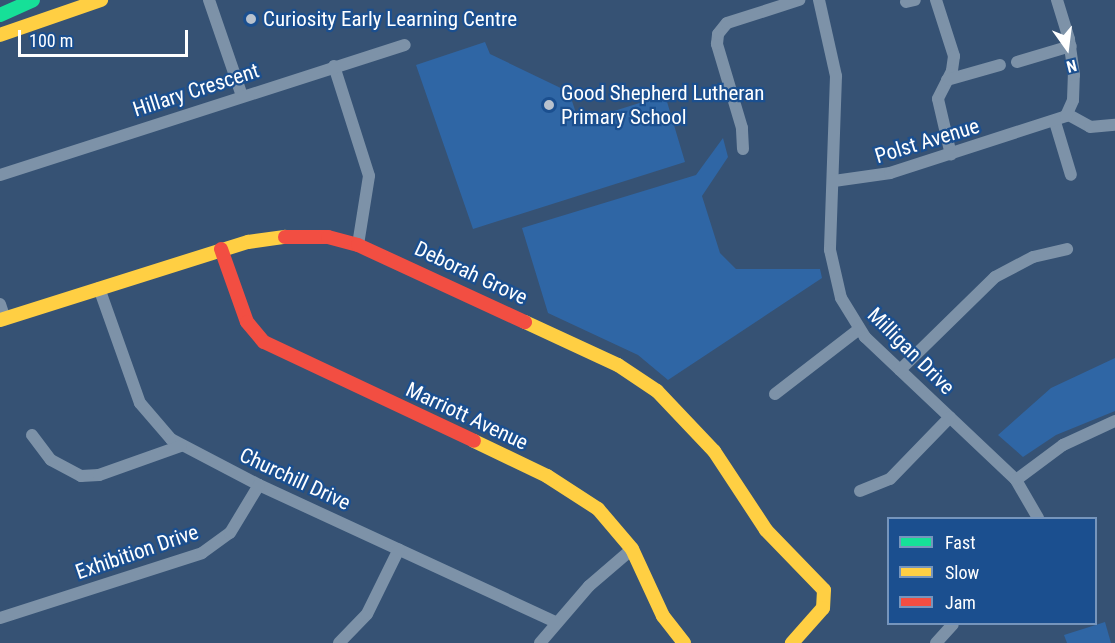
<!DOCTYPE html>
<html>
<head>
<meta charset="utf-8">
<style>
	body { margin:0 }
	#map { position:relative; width:1115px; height:643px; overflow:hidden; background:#365274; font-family:"Roboto Condensed",sans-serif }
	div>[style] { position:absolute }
	.green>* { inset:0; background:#2f66a5 }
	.street>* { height:12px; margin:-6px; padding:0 6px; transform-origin:6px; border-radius:6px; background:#7d92a8 }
	.fast>* { height:14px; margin:-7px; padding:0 7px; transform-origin:7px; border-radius:7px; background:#16e098 }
	.slow>* { height:14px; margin:-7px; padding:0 7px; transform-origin:7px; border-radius:7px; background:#ffcf43 }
	.jam>* { height:14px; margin:-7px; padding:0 7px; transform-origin:7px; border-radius:7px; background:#f24e42 }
	.dots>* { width:16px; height:16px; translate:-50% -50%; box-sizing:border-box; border:3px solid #1b4f8f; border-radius:50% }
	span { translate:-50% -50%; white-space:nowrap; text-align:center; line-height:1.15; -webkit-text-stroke:4.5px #1b4f8f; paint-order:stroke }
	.poi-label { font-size:21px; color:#fff }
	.left { translate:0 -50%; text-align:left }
	.street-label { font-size:21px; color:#fff }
	.legend { position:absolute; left:887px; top:517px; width:210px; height:108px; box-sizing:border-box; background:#1b4f8f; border:2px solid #7695bc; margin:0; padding:8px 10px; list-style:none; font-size:18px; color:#fff }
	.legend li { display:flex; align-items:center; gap:12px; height:30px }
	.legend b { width:30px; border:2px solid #7695bc }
	.north { position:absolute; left:1037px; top:18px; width:60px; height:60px; -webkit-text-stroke:4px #1b4f8f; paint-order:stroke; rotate:166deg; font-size:16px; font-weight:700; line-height:24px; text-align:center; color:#fff }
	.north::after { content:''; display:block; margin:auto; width:21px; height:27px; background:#fff; clip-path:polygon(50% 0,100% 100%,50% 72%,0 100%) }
	.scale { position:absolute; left:18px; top:30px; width:170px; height:27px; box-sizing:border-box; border:3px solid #fff; border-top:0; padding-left:8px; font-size:18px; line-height:21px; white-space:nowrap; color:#fff; -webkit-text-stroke:4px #1b4f8f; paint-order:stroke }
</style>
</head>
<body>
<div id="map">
	<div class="green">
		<i style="clip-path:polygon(485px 42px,490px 54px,569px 92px,579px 122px,665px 95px,685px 162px,473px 229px,416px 65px)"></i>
		<i style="clip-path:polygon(723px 138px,728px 157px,702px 196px,720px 253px,736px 269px,820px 269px,822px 278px,668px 380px,638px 355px,548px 313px,522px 228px,696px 175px)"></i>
		<i style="clip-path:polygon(1115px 358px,1115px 411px,1056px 435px,1023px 457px,998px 435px,1051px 388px)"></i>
		<i style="clip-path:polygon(1105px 622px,1111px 643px,1067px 643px,1064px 635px)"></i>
	</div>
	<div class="street">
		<i style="left:209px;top:0;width:102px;rotate:71deg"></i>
		<i style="left:819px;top:0;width:78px;rotate:77.4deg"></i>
		<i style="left:836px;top:76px;width:174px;rotate:92deg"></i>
		<i style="left:830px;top:250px;width:49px;rotate:77.1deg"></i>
		<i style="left:841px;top:298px;width:46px;rotate:58.4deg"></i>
		<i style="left:865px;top:337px;width:208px;rotate:43.4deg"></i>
		<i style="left:1016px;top:480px;width:44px;rotate:59.9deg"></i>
		<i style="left:936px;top:0;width:59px;rotate:72.2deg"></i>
		<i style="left:954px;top:56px;width:15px;rotate:98deg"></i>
		<i style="left:952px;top:71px;width:31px;rotate:117deg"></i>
		<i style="left:938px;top:99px;width:57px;rotate:76.9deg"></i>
		<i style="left:906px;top:2px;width:9px;rotate:-13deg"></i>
		<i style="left:1017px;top:62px;width:56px;rotate:-16.5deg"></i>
		<i style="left:334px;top:66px;width:115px;rotate:72.3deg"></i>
		<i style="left:369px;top:176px;width:70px;rotate:99.1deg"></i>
		<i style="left:947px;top:80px;width:55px;rotate:-15.8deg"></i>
		<i style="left:1067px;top:114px;width:26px;rotate:29deg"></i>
		<i style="left:1090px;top:127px;width:25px;rotate:-5deg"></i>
		<i style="left:1055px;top:122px;width:55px;rotate:73.2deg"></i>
		<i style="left:743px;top:149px;width:21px;rotate:-93deg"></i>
		<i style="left:742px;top:128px;width:88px;rotate:-106.6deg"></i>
		<i style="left:717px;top:44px;width:10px;rotate:-84deg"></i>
		<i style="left:718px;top:34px;width:14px;rotate:-51deg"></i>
		<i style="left:727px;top:23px;width:76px;rotate:-17.7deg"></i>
		<i style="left:0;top:175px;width:425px;rotate:-17.8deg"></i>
		<i style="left:834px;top:181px;width:57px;rotate:-8.1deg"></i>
		<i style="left:890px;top:173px;width:185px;rotate:-17.9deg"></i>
		<i style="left:1066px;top:116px;width:17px;rotate:-66deg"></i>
		<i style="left:1073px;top:100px;width:25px;rotate:-88deg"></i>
		<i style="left:1074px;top:75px;width:36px;rotate:-98deg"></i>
		<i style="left:1069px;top:39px;width:41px;rotate:-107.1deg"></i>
		<i style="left:99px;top:288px;width:122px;rotate:70.4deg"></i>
		<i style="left:140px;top:403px;width:48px;rotate:49.3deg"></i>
		<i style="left:171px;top:439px;width:99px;rotate:27.6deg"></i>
		<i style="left:259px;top:485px;width:328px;rotate:24.8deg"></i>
		<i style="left:0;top:304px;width:16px;rotate:72deg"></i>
		<i style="left:900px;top:370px;width:133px;rotate:-44.4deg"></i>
		<i style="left:995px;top:277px;width:43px;rotate:-27.8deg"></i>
		<i style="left:1033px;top:257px;width:35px;rotate:-13deg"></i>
		<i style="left:775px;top:394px;width:106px;rotate:-37.7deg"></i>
		<i style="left:32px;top:435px;width:31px;rotate:53deg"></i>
		<i style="left:51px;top:460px;width:34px;rotate:28deg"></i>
		<i style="left:81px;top:476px;width:18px;rotate:-3deg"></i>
		<i style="left:99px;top:475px;width:87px;rotate:-19.5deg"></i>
		<i style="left:1016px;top:480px;width:59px;rotate:-36.7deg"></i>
		<i style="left:1063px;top:445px;width:57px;rotate:-24.8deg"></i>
		<i style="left:860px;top:491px;width:32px;rotate:-22deg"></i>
		<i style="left:890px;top:479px;width:86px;rotate:-45.9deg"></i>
		<i style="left:0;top:618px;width:212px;rotate:-17.8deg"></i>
		<i style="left:202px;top:553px;width:34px;rotate:-36deg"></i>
		<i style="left:230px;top:533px;width:56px;rotate:-58.9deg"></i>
		<i style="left:339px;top:643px;width:40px;rotate:-46deg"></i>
		<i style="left:367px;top:614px;width:72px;rotate:-63.8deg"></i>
		<i style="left:540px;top:643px;width:75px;rotate:-49.3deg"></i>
		<i style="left:589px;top:586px;width:57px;rotate:-40.7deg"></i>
		<i style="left:936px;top:643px;width:25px;rotate:-48deg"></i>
	</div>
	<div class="fast">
		<i style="left:0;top:15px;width:36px;rotate:-24deg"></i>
	</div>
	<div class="slow">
		<i style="left:0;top:35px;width:107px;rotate:-19.1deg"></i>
		<i style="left:0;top:320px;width:260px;rotate:-17.5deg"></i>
		<i style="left:248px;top:242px;width:37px;rotate:-8deg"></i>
		<i style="left:525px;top:322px;width:102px;rotate:24.8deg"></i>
		<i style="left:618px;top:365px;width:47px;rotate:33.7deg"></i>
		<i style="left:657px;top:391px;width:83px;rotate:46.5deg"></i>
		<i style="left:714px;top:451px;width:95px;rotate:56.6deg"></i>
		<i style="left:766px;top:530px;width:83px;rotate:46deg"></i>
		<i style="left:824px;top:590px;width:18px;rotate:93deg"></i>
		<i style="left:823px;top:608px;width:47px;rotate:131.5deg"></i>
		<i style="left:474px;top:441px;width:81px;rotate:25.6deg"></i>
		<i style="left:547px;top:476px;width:61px;rotate:32.9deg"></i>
		<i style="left:598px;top:509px;width:52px;rotate:49.6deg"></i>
		<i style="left:632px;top:549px;width:74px;rotate:65.2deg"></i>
		<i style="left:663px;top:616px;width:34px;rotate:52deg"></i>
	</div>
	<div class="jam">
		<i style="left:285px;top:237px;width:43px"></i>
		<i style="left:328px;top:237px;width:31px;rotate:15deg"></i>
		<i style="left:358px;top:245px;width:184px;rotate:24.8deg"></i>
		<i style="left:221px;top:249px;width:77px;rotate:70.4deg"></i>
		<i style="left:247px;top:322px;width:26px;rotate:50deg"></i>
		<i style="left:264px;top:342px;width:232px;rotate:25.2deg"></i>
	</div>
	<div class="dots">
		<i style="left:251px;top:19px;background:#b9c2ce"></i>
		<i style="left:549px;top:105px;background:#b9c2ce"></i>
	</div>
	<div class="poi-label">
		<span class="left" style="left:263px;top:19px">Curiosity Early Learning Centre</span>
		<span class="left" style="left:561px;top:105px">Good Shepherd Lutheran<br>Primary School</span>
	</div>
	<div class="street-label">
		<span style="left:196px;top:90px;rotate:-18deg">Hillary Crescent</span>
		<span style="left:927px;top:141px;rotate:-17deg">Polst Avenue</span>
		<span style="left:471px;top:273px;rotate:25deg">Deborah Grove</span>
		<span style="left:911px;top:351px;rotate:45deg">Milligan Drive</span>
		<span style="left:467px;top:416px;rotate:25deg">Marriott Avenue</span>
		<span style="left:295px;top:479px;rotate:25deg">Churchill Drive</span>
		<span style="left:137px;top:552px;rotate:-19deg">Exhibition Drive</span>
	</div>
	<ul class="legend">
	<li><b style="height:8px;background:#16e098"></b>Fast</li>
	<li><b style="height:8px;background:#ffcf43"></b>Slow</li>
	<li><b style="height:8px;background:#f24e42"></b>Jam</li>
	</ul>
	<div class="north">N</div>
	<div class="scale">100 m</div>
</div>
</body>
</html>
